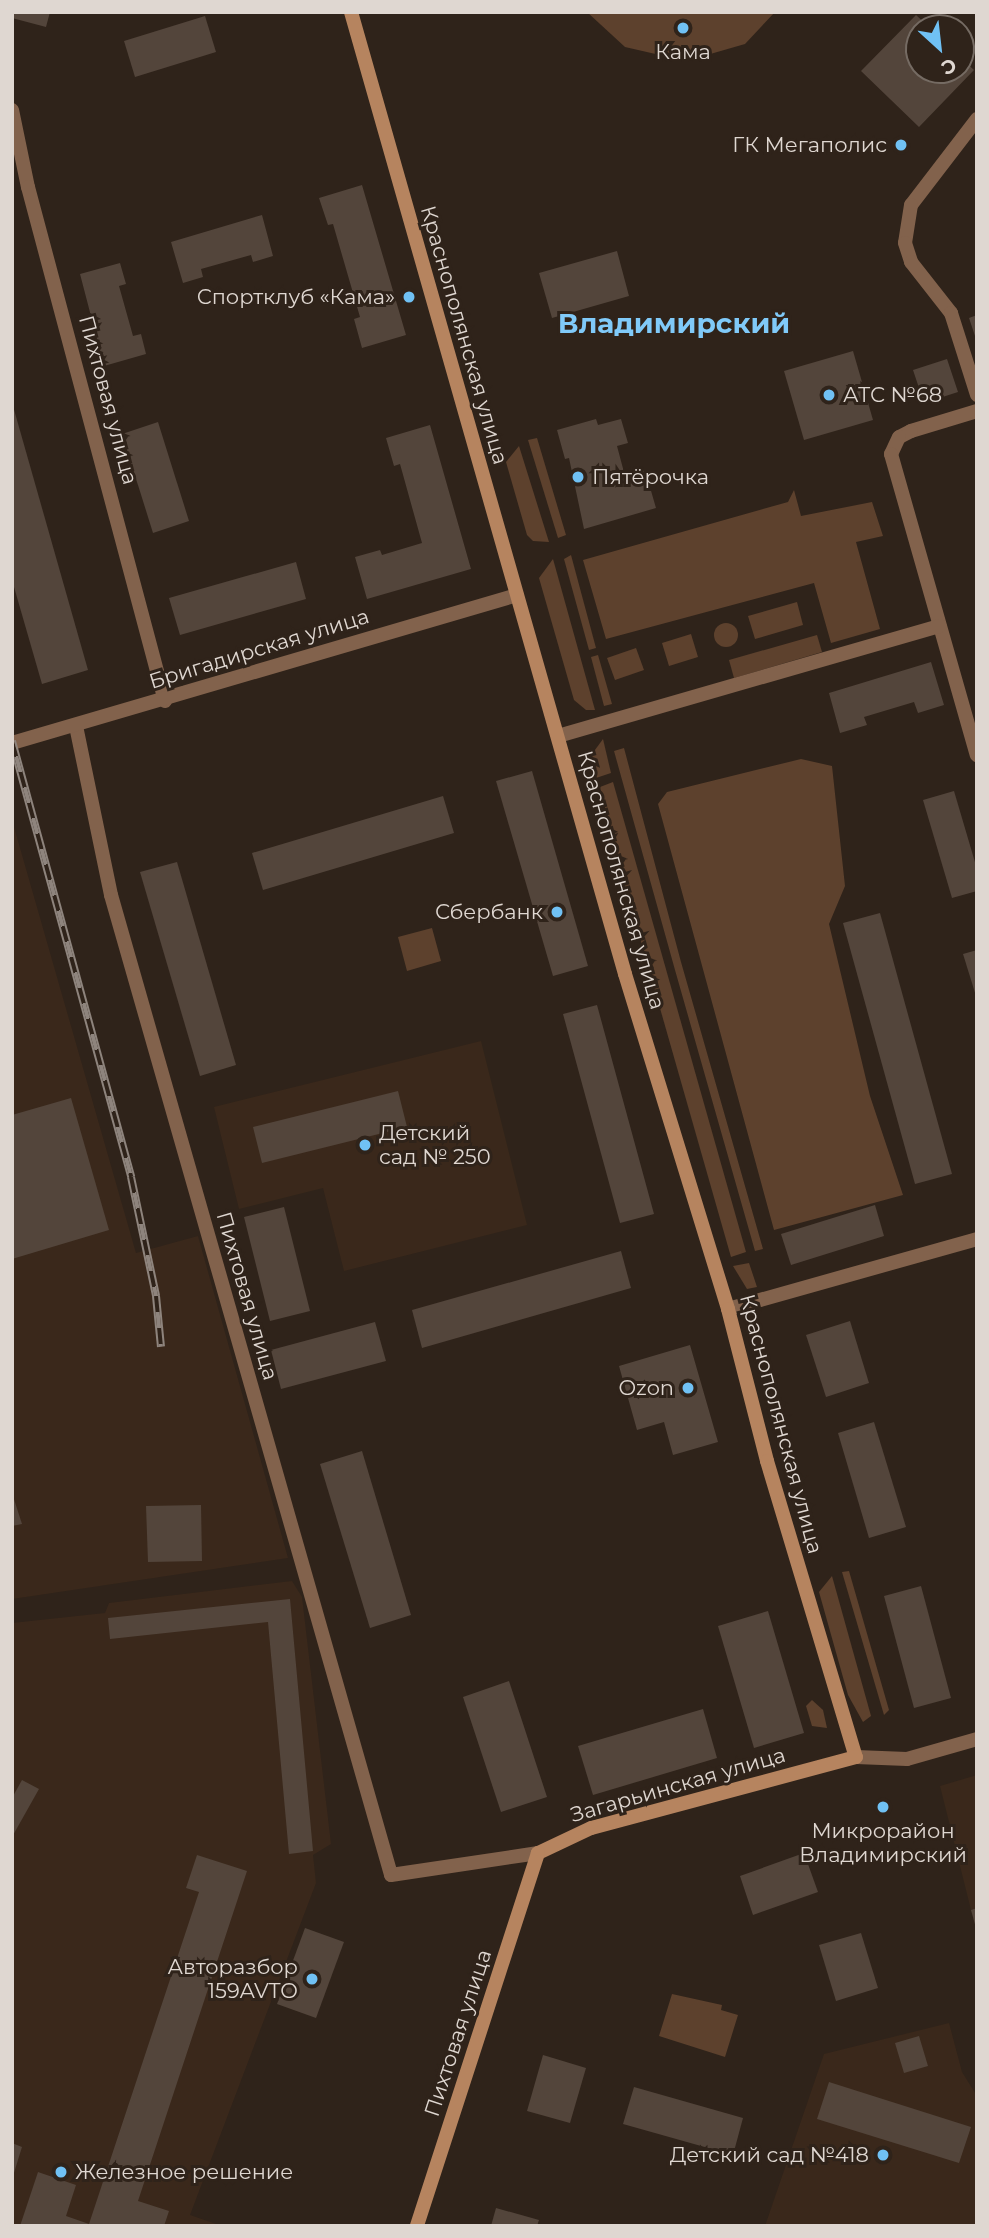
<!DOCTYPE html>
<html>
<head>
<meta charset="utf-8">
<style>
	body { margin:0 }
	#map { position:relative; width:989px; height:2238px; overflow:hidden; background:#2f231a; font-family:Montserrat,sans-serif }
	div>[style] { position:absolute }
	.built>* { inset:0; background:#3a281b }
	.green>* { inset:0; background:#5d412d }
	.round { border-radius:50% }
	.building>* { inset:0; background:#53453b }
	.street>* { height:14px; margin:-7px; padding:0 7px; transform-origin:7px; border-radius:7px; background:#82624c }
	.secondary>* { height:14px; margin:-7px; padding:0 7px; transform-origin:7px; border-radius:7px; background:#b6845f }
	.rail>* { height:8px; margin-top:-4px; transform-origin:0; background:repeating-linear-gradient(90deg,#2f231a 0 16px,#8e847d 0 32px); box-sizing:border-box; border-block:2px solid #8e847d }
	.dots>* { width:19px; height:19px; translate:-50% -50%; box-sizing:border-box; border:4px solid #2f231a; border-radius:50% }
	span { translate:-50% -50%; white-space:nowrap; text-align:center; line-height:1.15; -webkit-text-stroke:6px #2f231a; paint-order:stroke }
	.poi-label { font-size:21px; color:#dfd7d1 }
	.right { translate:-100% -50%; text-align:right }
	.left { translate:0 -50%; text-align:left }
	.street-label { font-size:21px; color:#dfd7d1 }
	.district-label { font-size:28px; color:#80caf9; font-weight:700 }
	.frame { position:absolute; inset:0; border:14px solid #dfd7d1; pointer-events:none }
	.north { position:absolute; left:905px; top:14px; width:70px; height:70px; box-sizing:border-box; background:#2f231a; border:2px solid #756b63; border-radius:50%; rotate:153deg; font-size:19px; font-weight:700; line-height:28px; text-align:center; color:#dfd7d1 }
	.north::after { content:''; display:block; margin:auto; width:24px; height:32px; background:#70c1f4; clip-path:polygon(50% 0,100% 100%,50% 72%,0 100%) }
</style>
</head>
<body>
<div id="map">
	<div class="built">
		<i style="clip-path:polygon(12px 820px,136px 1253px,198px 1236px,288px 1558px,12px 1599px)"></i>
		<i style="clip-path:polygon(481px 1041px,527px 1225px,344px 1271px,323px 1188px,239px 1209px,214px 1107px)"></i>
		<i style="clip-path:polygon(292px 1581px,302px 1597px,331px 1844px,313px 1855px,316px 1883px,190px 2215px,222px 2226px,12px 2226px,12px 1623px,105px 1613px,109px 1603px)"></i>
		<i style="clip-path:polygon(977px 1775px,977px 1908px,971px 1910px,940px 1786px)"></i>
		<i style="clip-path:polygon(949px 2023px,962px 2072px,977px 2096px,975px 2226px,765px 2226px,824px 2054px)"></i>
	</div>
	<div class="green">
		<i style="clip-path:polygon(587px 12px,775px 12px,745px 44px,686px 61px,625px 47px)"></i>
		<i style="clip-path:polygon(537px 438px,566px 535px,558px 538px,528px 440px)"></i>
		<i style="clip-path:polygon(519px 446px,549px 542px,533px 541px,527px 535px,506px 462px)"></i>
		<i style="clip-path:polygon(794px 490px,801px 516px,872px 502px,883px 536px,856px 542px,880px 629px,831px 643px,814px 583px,606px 639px,583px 560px,788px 502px)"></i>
		<i style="clip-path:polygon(571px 555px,596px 648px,589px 650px,564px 559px)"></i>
		<i style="clip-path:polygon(553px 559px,595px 710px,586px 710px,574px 700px,539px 578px)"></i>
		<i style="clip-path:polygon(797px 602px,803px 625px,755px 639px,748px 616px)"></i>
		<i class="round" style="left:714px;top:623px;width:24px;height:24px"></i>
		<i style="clip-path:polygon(691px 634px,698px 657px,669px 666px,662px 643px)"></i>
		<i style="clip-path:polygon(817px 635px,822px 652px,734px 678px,729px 660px)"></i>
		<i style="clip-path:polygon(636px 648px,644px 670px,615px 680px,607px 658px)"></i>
		<i style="clip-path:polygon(598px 655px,612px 704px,604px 706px,591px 657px)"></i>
		<i style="clip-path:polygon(603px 739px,611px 773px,596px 778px,592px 754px)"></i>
		<i style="clip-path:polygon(624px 748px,681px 962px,763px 1249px,755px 1251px,675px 970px,614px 751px)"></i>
		<i style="clip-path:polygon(801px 759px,832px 766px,845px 886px,829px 924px,870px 1096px,903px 1195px,774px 1230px,658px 804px,667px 792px)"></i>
		<i style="clip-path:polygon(613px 782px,746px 1252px,731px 1257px,618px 861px,600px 787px)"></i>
		<i style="clip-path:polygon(432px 928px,441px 961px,407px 971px,398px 937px)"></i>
		<i style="clip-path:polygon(749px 1263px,757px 1287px,747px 1289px,733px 1266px)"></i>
		<i style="clip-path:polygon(849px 1571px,889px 1710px,884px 1715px,842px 1572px)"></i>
		<i style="clip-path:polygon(832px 1576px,871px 1716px,863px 1722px,848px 1695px,819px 1592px)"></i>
		<i style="clip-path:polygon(812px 1700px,823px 1710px,827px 1728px,812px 1726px,806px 1706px)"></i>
		<i style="clip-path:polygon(672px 1994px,722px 2005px,721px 2010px,738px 2015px,725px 2057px,659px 2036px)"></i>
	</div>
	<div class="building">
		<i style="clip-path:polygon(12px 12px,50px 12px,46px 27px,12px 18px)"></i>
		<i style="clip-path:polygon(916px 15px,930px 28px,919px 28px,919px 70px,961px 70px,961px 58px,974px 70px,919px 127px,861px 71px)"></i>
		<i style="clip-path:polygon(205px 16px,216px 52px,135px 77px,124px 41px)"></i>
		<i style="clip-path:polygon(362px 185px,406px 335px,362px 348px,354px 319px,360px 317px,333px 224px,328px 225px,319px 198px)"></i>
		<i style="clip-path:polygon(262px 215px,273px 256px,253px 262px,251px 255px,201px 269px,203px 277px,183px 283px,171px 242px)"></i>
		<i style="clip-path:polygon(617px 251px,629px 296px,552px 318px,539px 273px)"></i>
		<i style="clip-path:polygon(120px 263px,126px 284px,119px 286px,133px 336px,141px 334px,146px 354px,104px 366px,80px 274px)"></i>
		<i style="clip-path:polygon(977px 315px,977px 339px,976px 339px,969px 318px)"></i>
		<i style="clip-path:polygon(853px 351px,873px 420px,804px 440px,784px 371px)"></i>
		<i style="clip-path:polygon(947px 359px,958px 392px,924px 403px,913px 370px)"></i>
		<i style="clip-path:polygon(13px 406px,88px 670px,42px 684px,12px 580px)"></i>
		<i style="clip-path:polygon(596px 419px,598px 425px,621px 419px,628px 443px,617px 446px,625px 476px,645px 470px,656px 508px,584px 529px,569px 458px,565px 459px,557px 430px)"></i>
		<i style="clip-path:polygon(158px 422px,189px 521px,153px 533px,122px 434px)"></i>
		<i style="clip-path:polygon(430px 425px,471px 569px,367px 599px,355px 557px,380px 550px,382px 555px,422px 543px,400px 464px,394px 466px,386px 438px)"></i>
		<i style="clip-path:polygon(296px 562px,306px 599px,180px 635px,169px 598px)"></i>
		<i style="clip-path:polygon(931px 662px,944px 705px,918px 713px,914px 702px,864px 717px,867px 725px,840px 733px,829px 693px)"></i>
		<i style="clip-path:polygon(532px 771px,588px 966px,553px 976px,496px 781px)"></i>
		<i style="clip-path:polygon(954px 791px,977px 869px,977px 891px,952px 898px,923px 800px)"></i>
		<i style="clip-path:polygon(443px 796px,454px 833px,263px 890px,252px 853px)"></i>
		<i style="clip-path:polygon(177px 862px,236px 1065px,200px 1076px,140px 872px)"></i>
		<i style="clip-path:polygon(880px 913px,952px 1174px,915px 1184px,843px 923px)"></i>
		<i style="clip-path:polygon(977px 950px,977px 996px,976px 996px,963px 954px)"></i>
		<i style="clip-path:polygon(597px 1005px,654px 1214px,620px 1223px,563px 1014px)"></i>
		<i style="clip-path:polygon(398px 1091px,407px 1127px,262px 1163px,253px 1127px)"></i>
		<i style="clip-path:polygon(71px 1098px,109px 1230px,12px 1259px,12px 1115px)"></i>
		<i style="clip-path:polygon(875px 1205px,884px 1236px,791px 1265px,781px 1234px)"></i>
		<i style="clip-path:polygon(284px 1207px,310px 1311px,270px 1321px,244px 1217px)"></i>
		<i style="clip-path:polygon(621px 1251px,631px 1288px,422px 1348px,412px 1310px)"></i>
		<i style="clip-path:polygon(850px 1321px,869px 1383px,826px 1397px,806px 1335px)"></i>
		<i style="clip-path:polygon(375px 1322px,386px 1361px,281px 1389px,271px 1350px)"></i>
		<i style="clip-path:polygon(690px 1345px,718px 1442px,673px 1455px,664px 1422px,637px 1430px,619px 1366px)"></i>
		<i style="clip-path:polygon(874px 1422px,906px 1527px,869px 1538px,838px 1433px)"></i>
		<i style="clip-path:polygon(362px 1451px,411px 1615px,370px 1628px,320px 1464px)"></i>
		<i style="clip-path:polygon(12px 1493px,22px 1524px,12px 1526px)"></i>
		<i style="clip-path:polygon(201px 1505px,202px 1561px,148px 1562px,146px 1506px)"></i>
		<i style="clip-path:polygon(921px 1586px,951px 1698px,914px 1708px,884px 1596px)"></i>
		<i style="clip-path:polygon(290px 1599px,313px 1851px,289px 1854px,268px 1622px,110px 1639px,108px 1618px)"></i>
		<i style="clip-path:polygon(768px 1611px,804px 1733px,754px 1748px,718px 1626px)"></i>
		<i style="clip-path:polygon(509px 1681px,547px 1797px,501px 1812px,463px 1697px)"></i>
		<i style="clip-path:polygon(703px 1709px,717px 1758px,593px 1795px,578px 1746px)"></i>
		<i style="clip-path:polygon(22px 1780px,39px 1789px,12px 1837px,12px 1798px)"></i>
		<i style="clip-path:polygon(804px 1853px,818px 1892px,753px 1915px,740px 1876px)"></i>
		<i style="clip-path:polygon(197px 1855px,247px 1871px,138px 2201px,169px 2211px,164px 2226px,20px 2226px,38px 2172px,76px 2185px,66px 2216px,89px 2224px,199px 1892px,186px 1888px)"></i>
		<i style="clip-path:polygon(977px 1908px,977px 1928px,976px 1928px,971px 1910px)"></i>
		<i style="clip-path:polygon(305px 1928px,344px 1942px,316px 2018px,277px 2004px)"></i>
		<i style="clip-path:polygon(861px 1933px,878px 1988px,836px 2001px,819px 1945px)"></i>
		<i style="clip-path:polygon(919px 2036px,928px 2066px,904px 2073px,895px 2043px)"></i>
		<i style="clip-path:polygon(543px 2055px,586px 2068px,570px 2123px,527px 2111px)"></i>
		<i style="clip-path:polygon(829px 2082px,971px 2127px,959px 2163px,817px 2119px)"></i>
		<i style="clip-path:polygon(634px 2087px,743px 2118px,733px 2155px,623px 2124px)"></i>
		<i style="clip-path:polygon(12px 2143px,22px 2147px,13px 2176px,12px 2176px)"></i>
		<i style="clip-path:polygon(496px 2208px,539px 2220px,537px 2226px,491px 2226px)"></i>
	</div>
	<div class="street">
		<i style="left:12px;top:110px;width:79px;rotate:78.3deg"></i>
		<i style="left:28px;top:187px;width:532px;rotate:75.08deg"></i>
		<i style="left:977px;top:119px;width:108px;rotate:127.5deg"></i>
		<i style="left:911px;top:205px;width:38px;rotate:99deg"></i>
		<i style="left:905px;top:243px;width:20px;rotate:72deg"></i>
		<i style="left:911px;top:262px;width:65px;rotate:51.9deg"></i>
		<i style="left:951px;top:313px;width:86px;rotate:72.4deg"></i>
		<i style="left:977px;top:411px;width:69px;rotate:163.1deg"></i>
		<i style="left:911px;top:431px;width:13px;rotate:153deg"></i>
		<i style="left:899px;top:437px;width:19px;rotate:115deg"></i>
		<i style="left:891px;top:454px;width:313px;rotate:74.1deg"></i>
		<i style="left:76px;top:726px;width:173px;rotate:78.3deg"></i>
		<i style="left:111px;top:895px;width:1019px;rotate:74.05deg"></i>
		<i style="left:391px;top:1875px;width:149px;rotate:-8.5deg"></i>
		<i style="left:558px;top:736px;width:397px;rotate:-16.1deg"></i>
		<i style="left:12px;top:743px;width:526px;rotate:-16.33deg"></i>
		<i style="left:728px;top:1309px;width:259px;rotate:-15.7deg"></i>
		<i style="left:856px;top:1757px;width:51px;rotate:2.2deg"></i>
		<i style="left:907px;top:1759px;width:73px;rotate:-15.9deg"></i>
	</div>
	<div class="secondary">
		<i style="left:351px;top:12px;width:1000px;rotate:74.1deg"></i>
		<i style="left:625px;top:974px;width:350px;rotate:72.9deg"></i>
		<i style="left:728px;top:1309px;width:157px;rotate:75.6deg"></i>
		<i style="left:767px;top:1461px;width:309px;rotate:73.3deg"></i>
		<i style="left:856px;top:1757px;width:274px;rotate:165deg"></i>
		<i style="left:591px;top:1828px;width:59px;rotate:154.7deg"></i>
		<i style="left:538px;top:1853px;width:392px;rotate:108deg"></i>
	</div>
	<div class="rail">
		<i style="left:12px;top:741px;width:452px;rotate:74.7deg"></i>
		<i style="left:131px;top:1177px;width:122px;rotate:78.1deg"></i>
		<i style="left:156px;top:1296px;width:51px;rotate:84.4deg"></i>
	</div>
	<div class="dots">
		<i style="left:683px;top:28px;background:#70c1f4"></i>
		<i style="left:901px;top:145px;background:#70c1f4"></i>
		<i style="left:409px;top:297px;background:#70c1f4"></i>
		<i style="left:829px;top:395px;background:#70c1f4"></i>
		<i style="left:578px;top:477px;background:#70c1f4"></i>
		<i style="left:557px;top:912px;background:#70c1f4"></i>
		<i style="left:365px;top:1145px;background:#70c1f4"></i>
		<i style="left:688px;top:1388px;background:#70c1f4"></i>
		<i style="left:883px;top:1807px;background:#70c1f4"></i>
		<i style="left:312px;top:1979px;background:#70c1f4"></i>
		<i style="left:883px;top:2155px;background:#70c1f4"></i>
		<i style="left:61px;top:2172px;background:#70c1f4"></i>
	</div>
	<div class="poi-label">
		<span style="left:683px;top:52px">Кама</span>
		<span class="right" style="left:887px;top:145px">ГК Мегаполис</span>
		<span class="right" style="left:395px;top:297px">Спортклуб «Кама»</span>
		<span class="left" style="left:843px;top:395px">АТС №68</span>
		<span class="left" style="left:592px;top:477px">Пятёрочка</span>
		<span class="right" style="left:543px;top:912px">Сбербанк</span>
		<span class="left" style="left:379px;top:1145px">Детский<br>сад № 250</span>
		<span class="right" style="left:674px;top:1388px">Ozon</span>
		<span style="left:883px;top:1843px">Микрорайон<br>Владимирский</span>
		<span class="right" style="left:298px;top:1979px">Авторазбор<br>159AVTO</span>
		<span class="right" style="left:869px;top:2155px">Детский сад №418</span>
		<span class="left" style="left:75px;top:2172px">Железное решение</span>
	</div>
	<div class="street-label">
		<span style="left:464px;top:335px;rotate:74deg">Краснополянская улица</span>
		<span style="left:108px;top:400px;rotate:75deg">Пихтовая улица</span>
		<span style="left:259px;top:649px;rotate:-17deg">Бригадирская улица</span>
		<span style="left:621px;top:880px;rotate:74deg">Краснополянская улица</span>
		<span style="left:247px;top:1296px;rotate:74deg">Пихтовая улица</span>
		<span style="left:781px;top:1424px;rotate:75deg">Краснополянская улица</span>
		<span style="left:678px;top:1785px;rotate:-16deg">Загарьинская улица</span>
		<span style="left:458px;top:2033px;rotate:-72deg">Пихтовая улица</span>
	</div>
	<div class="district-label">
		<span style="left:674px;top:323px">Владимирский</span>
	</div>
	<div class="frame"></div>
	<div class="north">С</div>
</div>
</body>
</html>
